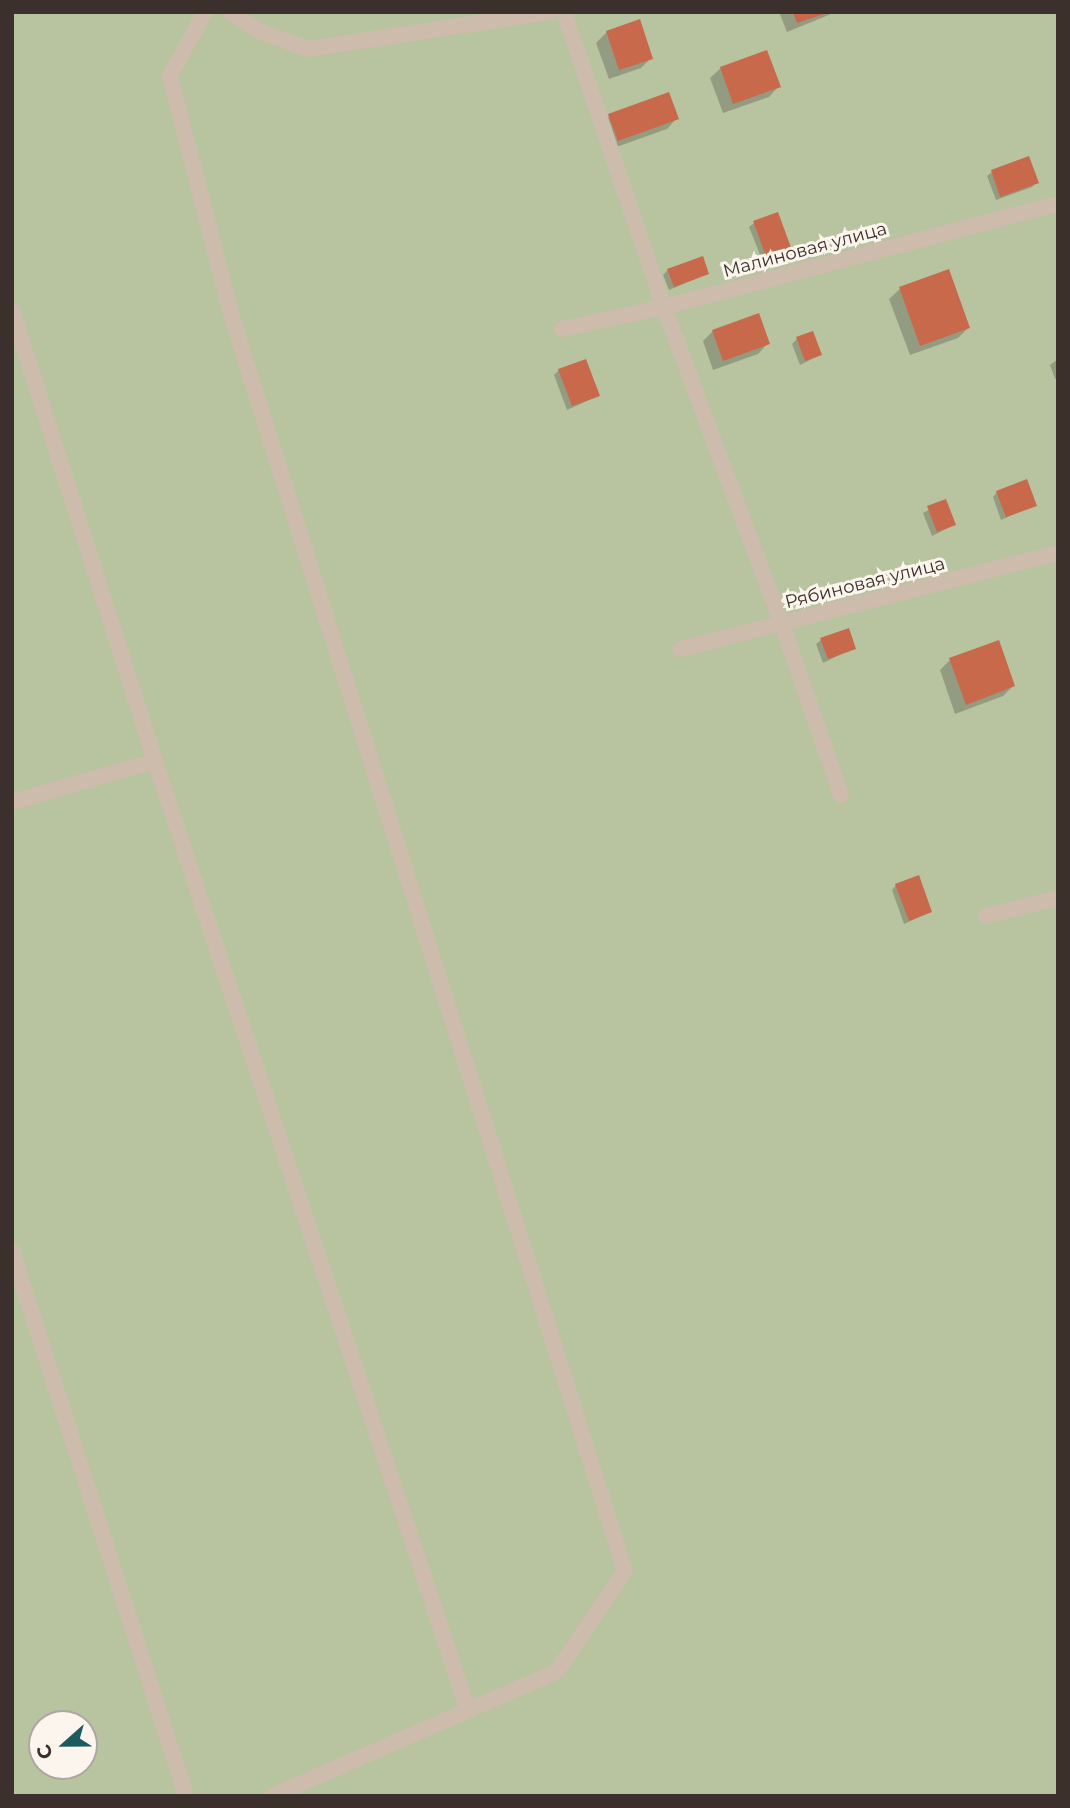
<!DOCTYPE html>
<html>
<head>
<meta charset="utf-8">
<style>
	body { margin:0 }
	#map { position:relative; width:1070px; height:1808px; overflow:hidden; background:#f4ebe1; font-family:Montserrat,sans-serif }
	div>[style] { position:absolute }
	.green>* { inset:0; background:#b8c4a0 }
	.shadow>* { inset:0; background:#0003 }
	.building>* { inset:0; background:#c8694b }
	.lane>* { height:16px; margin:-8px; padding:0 8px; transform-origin:8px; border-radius:8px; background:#cdbbac }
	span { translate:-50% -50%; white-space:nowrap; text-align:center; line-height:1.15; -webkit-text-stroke:6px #fbf5ee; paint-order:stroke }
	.street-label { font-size:18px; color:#3b302b }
	.frame { position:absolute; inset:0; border:14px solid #3b302b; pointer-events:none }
	.north { position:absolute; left:28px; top:1710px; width:70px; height:70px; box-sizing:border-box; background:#fbf5ee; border:2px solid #aea6a0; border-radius:50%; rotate:249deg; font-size:19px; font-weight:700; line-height:28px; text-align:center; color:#3b302b }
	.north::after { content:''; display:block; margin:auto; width:24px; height:32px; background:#1f5a5e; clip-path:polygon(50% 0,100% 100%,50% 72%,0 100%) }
</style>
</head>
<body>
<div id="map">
	<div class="green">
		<i style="clip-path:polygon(evenodd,12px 12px,1058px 12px,1058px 1796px,12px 1796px,12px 12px,42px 1724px,84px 1724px,84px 1766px,42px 1766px,42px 1724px)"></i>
	</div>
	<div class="shadow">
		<i style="clip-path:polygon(779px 12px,836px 12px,787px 32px)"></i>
		<i style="clip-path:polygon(607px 32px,651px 58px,641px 68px,609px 79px,596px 43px)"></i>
		<i style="clip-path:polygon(721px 68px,779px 86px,769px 97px,723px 113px,710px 78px)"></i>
		<i style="clip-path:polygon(609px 116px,677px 118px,667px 129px,608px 150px,599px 126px)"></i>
		<i style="clip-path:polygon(992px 172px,1037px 182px,1032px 187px,996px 200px,987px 176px)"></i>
		<i style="clip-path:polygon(754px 223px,791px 252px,764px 265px,749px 227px)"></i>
		<i style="clip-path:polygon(668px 270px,707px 274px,669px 290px,663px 275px)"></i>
		<i style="clip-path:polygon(948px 271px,968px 328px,958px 338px,910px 355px,889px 299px,900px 289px)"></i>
		<i style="clip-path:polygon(713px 331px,768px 343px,758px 354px,713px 370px,703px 341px)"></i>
		<i style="clip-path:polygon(797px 339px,820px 355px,800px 365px,792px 344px)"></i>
		<i style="clip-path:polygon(1058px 359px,1058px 378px,1055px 379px,1050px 365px)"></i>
		<i style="clip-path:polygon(559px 370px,598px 396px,567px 410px,554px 375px)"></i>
		<i style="clip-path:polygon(997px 492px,1035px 505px,1001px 520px,993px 497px)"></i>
		<i style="clip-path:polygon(945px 501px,954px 525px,932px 536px,923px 513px)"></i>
		<i style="clip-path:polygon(821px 640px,854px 648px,823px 663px,816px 644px)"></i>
		<i style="clip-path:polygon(950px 660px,1013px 686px,1003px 696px,955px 714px,940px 670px)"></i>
		<i style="clip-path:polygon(896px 885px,930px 912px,904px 924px,892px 890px)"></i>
	</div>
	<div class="building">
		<i style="clip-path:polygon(793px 12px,827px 12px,827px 13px,797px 23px)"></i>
		<i style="clip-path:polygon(640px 19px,653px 59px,619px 70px,606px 31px)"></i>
		<i style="clip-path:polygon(767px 50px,781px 87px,733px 104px,720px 67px)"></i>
		<i style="clip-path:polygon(669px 92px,679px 119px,618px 141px,608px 114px)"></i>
		<i style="clip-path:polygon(1029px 156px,1039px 183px,1000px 197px,991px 170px)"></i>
		<i style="clip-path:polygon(778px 212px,793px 253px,768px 262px,753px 221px)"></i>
		<i style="clip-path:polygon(703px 256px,709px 274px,674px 287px,667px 269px)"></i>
		<i style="clip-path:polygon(949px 269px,970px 328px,920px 346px,899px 287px)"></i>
		<i style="clip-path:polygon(759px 313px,770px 344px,723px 361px,712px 330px)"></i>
		<i style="clip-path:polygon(813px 331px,822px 355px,805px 361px,796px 337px)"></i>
		<i style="clip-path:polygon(586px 359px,600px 396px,572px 406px,558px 369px)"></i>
		<i style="clip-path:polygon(1027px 479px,1037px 506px,1006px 517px,996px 491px)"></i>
		<i style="clip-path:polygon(946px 499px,956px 525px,937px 532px,927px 506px)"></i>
		<i style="clip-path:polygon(849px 628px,856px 649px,828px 659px,820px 638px)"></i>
		<i style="clip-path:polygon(999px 640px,1015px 686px,966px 705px,949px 658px)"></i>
		<i style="clip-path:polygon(919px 875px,932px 912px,909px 921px,895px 884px)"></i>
	</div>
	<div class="lane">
		<i style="left:205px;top:12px;width:73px;rotate:118.7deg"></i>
		<i style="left:170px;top:76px;width:246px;rotate:75.6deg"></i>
		<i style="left:231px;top:314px;width:1317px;rotate:72.6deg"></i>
		<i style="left:625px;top:1571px;width:122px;rotate:124.3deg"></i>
		<i style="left:556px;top:1672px;width:310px;rotate:156.4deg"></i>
		<i style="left:230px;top:12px;width:35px;rotate:33deg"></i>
		<i style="left:259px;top:31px;width:52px;rotate:20.2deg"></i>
		<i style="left:308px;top:49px;width:244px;rotate:-8.7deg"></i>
		<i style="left:564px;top:12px;width:311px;rotate:71.3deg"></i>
		<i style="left:664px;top:307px;width:338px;rotate:69.6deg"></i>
		<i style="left:782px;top:624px;width:181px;rotate:71deg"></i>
		<i style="left:12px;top:310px;width:473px;rotate:72.4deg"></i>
		<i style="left:155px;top:761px;width:999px;rotate:71.75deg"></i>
		<i style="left:562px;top:329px;width:104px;rotate:-12.2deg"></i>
		<i style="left:664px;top:307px;width:407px;rotate:-14.7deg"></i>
		<i style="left:681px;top:649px;width:389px;rotate:-14.3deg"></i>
		<i style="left:12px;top:802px;width:149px;rotate:-16deg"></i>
		<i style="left:986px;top:916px;width:74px;rotate:-14deg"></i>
		<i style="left:12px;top:1251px;width:572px;rotate:72.29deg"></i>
	</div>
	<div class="street-label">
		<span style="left:805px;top:250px;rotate:-15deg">Малиновая улица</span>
		<span style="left:865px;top:583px;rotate:-14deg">Рябиновая улица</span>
	</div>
	<div class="frame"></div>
	<div class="north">С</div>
</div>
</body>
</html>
